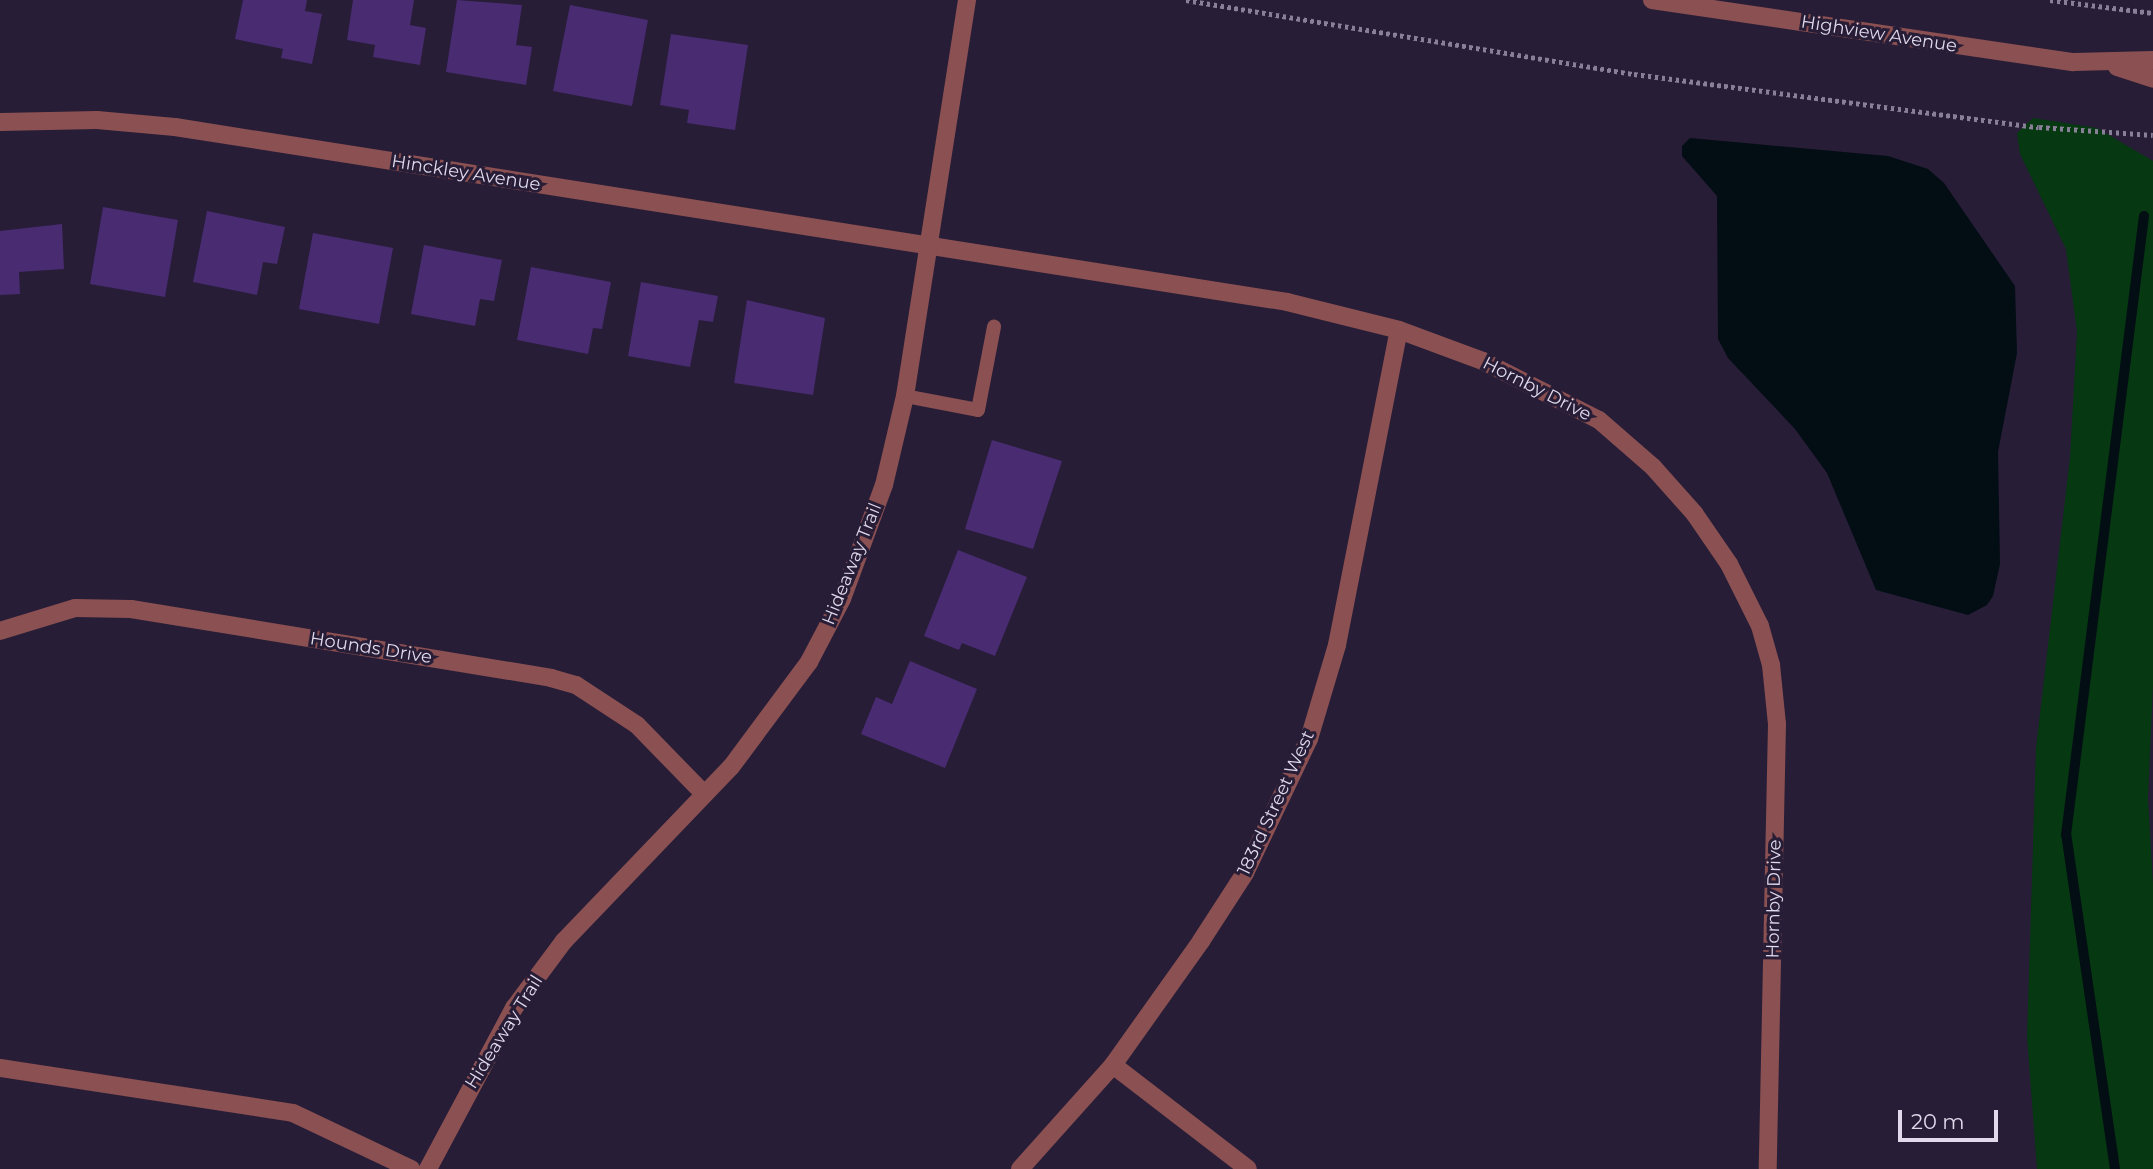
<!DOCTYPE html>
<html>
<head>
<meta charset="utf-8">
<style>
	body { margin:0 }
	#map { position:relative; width:2153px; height:1169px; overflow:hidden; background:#271d37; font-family:Montserrat,sans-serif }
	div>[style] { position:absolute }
	.green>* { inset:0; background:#063811 }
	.water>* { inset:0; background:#030d14 }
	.stream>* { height:10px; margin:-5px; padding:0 5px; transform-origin:5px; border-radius:5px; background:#030d14 }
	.building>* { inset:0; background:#492b71 }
	.path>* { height:4.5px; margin-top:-2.25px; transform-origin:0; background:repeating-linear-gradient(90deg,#888096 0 3.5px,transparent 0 7px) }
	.service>* { height:14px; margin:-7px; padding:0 7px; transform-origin:7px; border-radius:7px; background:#8b5051 }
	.minor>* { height:18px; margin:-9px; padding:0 9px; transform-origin:9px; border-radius:9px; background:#8b5051 }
	.tertiary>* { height:18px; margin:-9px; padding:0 9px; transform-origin:9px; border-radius:9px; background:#8b5051 }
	span { translate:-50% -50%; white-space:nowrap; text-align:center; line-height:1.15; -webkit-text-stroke:6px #271d37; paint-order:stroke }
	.street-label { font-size:18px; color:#dfd9eb }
	.scale { position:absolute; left:1898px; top:1110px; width:100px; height:32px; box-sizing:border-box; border:4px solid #dfd9eb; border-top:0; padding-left:9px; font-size:21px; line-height:24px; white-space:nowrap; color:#dfd9eb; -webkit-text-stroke:5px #271d37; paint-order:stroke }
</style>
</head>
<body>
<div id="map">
	<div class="green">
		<i style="clip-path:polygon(2033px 118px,2097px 128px,2153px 161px,2153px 685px,2148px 798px,2153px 885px,2153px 1169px,2037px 1169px,2027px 1037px,2036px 748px,2070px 457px,2077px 332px,2066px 249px,2020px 154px,2017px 133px)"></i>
	</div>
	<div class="water">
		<i style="clip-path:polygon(1690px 138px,1888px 156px,1928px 169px,1944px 183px,2015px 286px,2017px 353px,1998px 452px,2000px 564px,1993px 596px,1987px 605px,1968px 615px,1876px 590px,1827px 473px,1795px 429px,1728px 358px,1718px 339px,1717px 196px,1682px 156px,1682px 146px)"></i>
	</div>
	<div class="stream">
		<i style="left:2115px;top:1169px;width:338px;rotate:-98.3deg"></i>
		<i style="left:2066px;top:835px;width:624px;rotate:-82.82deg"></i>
	</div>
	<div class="building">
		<i style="clip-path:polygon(243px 0,307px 0,305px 11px,322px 14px,312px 64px,281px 58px,283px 49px,235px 39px)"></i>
		<i style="clip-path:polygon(353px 0,414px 0,410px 25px,426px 28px,420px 65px,373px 57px,375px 45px,347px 40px)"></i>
		<i style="clip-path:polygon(457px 0,522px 5px,516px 45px,532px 47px,526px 85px,446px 72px)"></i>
		<i style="clip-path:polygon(570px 5px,648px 20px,632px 106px,553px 91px)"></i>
		<i style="clip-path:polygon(671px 34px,748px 45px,735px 130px,687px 123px,689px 110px,660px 105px)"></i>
		<i style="clip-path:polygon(103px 207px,178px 220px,165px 297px,90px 284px)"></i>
		<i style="clip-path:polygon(207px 211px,285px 227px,277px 264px,263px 262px,257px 295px,193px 282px)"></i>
		<i style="clip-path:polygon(62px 224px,64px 269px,19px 272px,20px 294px,0 295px,0 231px)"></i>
		<i style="clip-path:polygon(313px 233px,393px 248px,379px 324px,299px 309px)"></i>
		<i style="clip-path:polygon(424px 245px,502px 260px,494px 301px,480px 299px,475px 326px,411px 314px)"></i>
		<i style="clip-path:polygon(531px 267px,611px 282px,602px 329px,593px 328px,588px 354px,517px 340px)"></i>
		<i style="clip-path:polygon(641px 282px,718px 296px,713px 322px,699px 320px,690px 367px,628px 356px)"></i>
		<i style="clip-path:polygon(747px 300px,825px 318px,813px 395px,734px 383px)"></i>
		<i style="clip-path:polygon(992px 440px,1062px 461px,1033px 549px,965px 529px)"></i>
		<i style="clip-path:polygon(958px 550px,1027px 577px,995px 656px,962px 643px,959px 650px,924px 636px)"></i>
		<i style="clip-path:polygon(910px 661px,977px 689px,945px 768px,861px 734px,876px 697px,892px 704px)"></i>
	</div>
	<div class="path">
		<i style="left:1186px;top:0;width:454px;rotate:9.4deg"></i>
		<i style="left:1634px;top:74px;width:408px;rotate:7.5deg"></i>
		<i style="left:2039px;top:127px;width:114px;rotate:4deg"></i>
		<i style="left:2050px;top:0;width:104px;rotate:7.2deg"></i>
	</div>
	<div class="service">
		<i style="left:905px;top:396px;width:74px;rotate:10.9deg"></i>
		<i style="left:978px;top:410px;width:85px;rotate:-79.1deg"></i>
	</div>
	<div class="minor">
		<i style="left:0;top:122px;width:97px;rotate:-1.2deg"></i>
		<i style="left:97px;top:120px;width:78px;rotate:5.1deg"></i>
		<i style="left:175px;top:127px;width:1126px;rotate:8.94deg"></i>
		<i style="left:1287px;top:302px;width:115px;rotate:14deg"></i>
		<i style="left:1399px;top:330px;width:90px;rotate:20.3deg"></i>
		<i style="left:1483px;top:361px;width:130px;rotate:27deg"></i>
		<i style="left:1599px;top:420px;width:72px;rotate:41deg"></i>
		<i style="left:1653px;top:467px;width:62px;rotate:48.3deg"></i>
		<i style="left:1694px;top:513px;width:62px;rotate:55.5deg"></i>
		<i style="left:1729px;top:564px;width:69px;rotate:63.4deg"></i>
		<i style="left:1760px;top:626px;width:41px;rotate:74.2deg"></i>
		<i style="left:1771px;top:665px;width:59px;rotate:84.2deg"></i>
		<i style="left:1777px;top:724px;width:445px;rotate:91.2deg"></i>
		<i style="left:0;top:631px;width:78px;rotate:-17deg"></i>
		<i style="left:75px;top:608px;width:56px;rotate:1deg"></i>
		<i style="left:131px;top:609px;width:426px;rotate:9.3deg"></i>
		<i style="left:551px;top:678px;width:26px;rotate:16deg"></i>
		<i style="left:576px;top:685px;width:73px;rotate:33.3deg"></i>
		<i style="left:637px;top:725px;width:96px;rotate:45.8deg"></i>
		<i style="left:1113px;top:1065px;width:170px;rotate:37.6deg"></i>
		<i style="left:0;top:1068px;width:296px;rotate:8.7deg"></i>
		<i style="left:293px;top:1113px;width:131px;rotate:25.4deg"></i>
		<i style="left:428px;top:1169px;width:183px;rotate:-61.9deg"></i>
		<i style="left:514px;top:1008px;width:84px;rotate:-53.3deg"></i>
		<i style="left:564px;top:941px;width:241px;rotate:-46.2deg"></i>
		<i style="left:731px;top:767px;width:131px;rotate:-53.4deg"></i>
		<i style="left:809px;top:662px;width:71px;rotate:-62.4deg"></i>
		<i style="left:842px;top:599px;width:121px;rotate:-69.8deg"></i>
		<i style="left:884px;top:485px;width:91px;rotate:-76.7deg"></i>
		<i style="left:905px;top:396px;width:401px;rotate:-81.1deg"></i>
		<i style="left:1020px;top:1169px;width:140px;rotate:-48.2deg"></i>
		<i style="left:1113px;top:1065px;width:152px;rotate:-54.6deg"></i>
		<i style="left:1201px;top:941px;width:81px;rotate:-57.1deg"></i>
		<i style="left:1245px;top:873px;width:148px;rotate:-64.5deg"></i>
		<i style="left:1309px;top:739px;width:98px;rotate:-73.4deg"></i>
		<i style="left:1337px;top:645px;width:321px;rotate:-78.9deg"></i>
	</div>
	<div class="tertiary">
		<i style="left:1652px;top:0;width:426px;rotate:8.4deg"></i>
		<i style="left:2073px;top:62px;width:80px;rotate:-1.4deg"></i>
		<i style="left:2117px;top:67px;width:38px;rotate:18deg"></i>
	</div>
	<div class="street-label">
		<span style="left:1879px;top:34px;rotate:9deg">Highview Avenue</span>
		<span style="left:466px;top:173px;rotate:9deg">Hinckley Avenue</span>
		<span style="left:1537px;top:389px;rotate:27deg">Hornby Drive</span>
		<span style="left:852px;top:564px;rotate:-68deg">Hideaway Trail</span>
		<span style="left:371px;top:648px;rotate:9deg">Hounds Drive</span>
		<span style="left:1276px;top:803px;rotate:-65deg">183rd Street West</span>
		<span style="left:1774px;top:899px;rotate:-89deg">Hornby Drive</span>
		<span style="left:504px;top:1032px;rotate:-58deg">Hideaway Trail</span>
	</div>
	<div class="scale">20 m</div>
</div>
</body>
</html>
